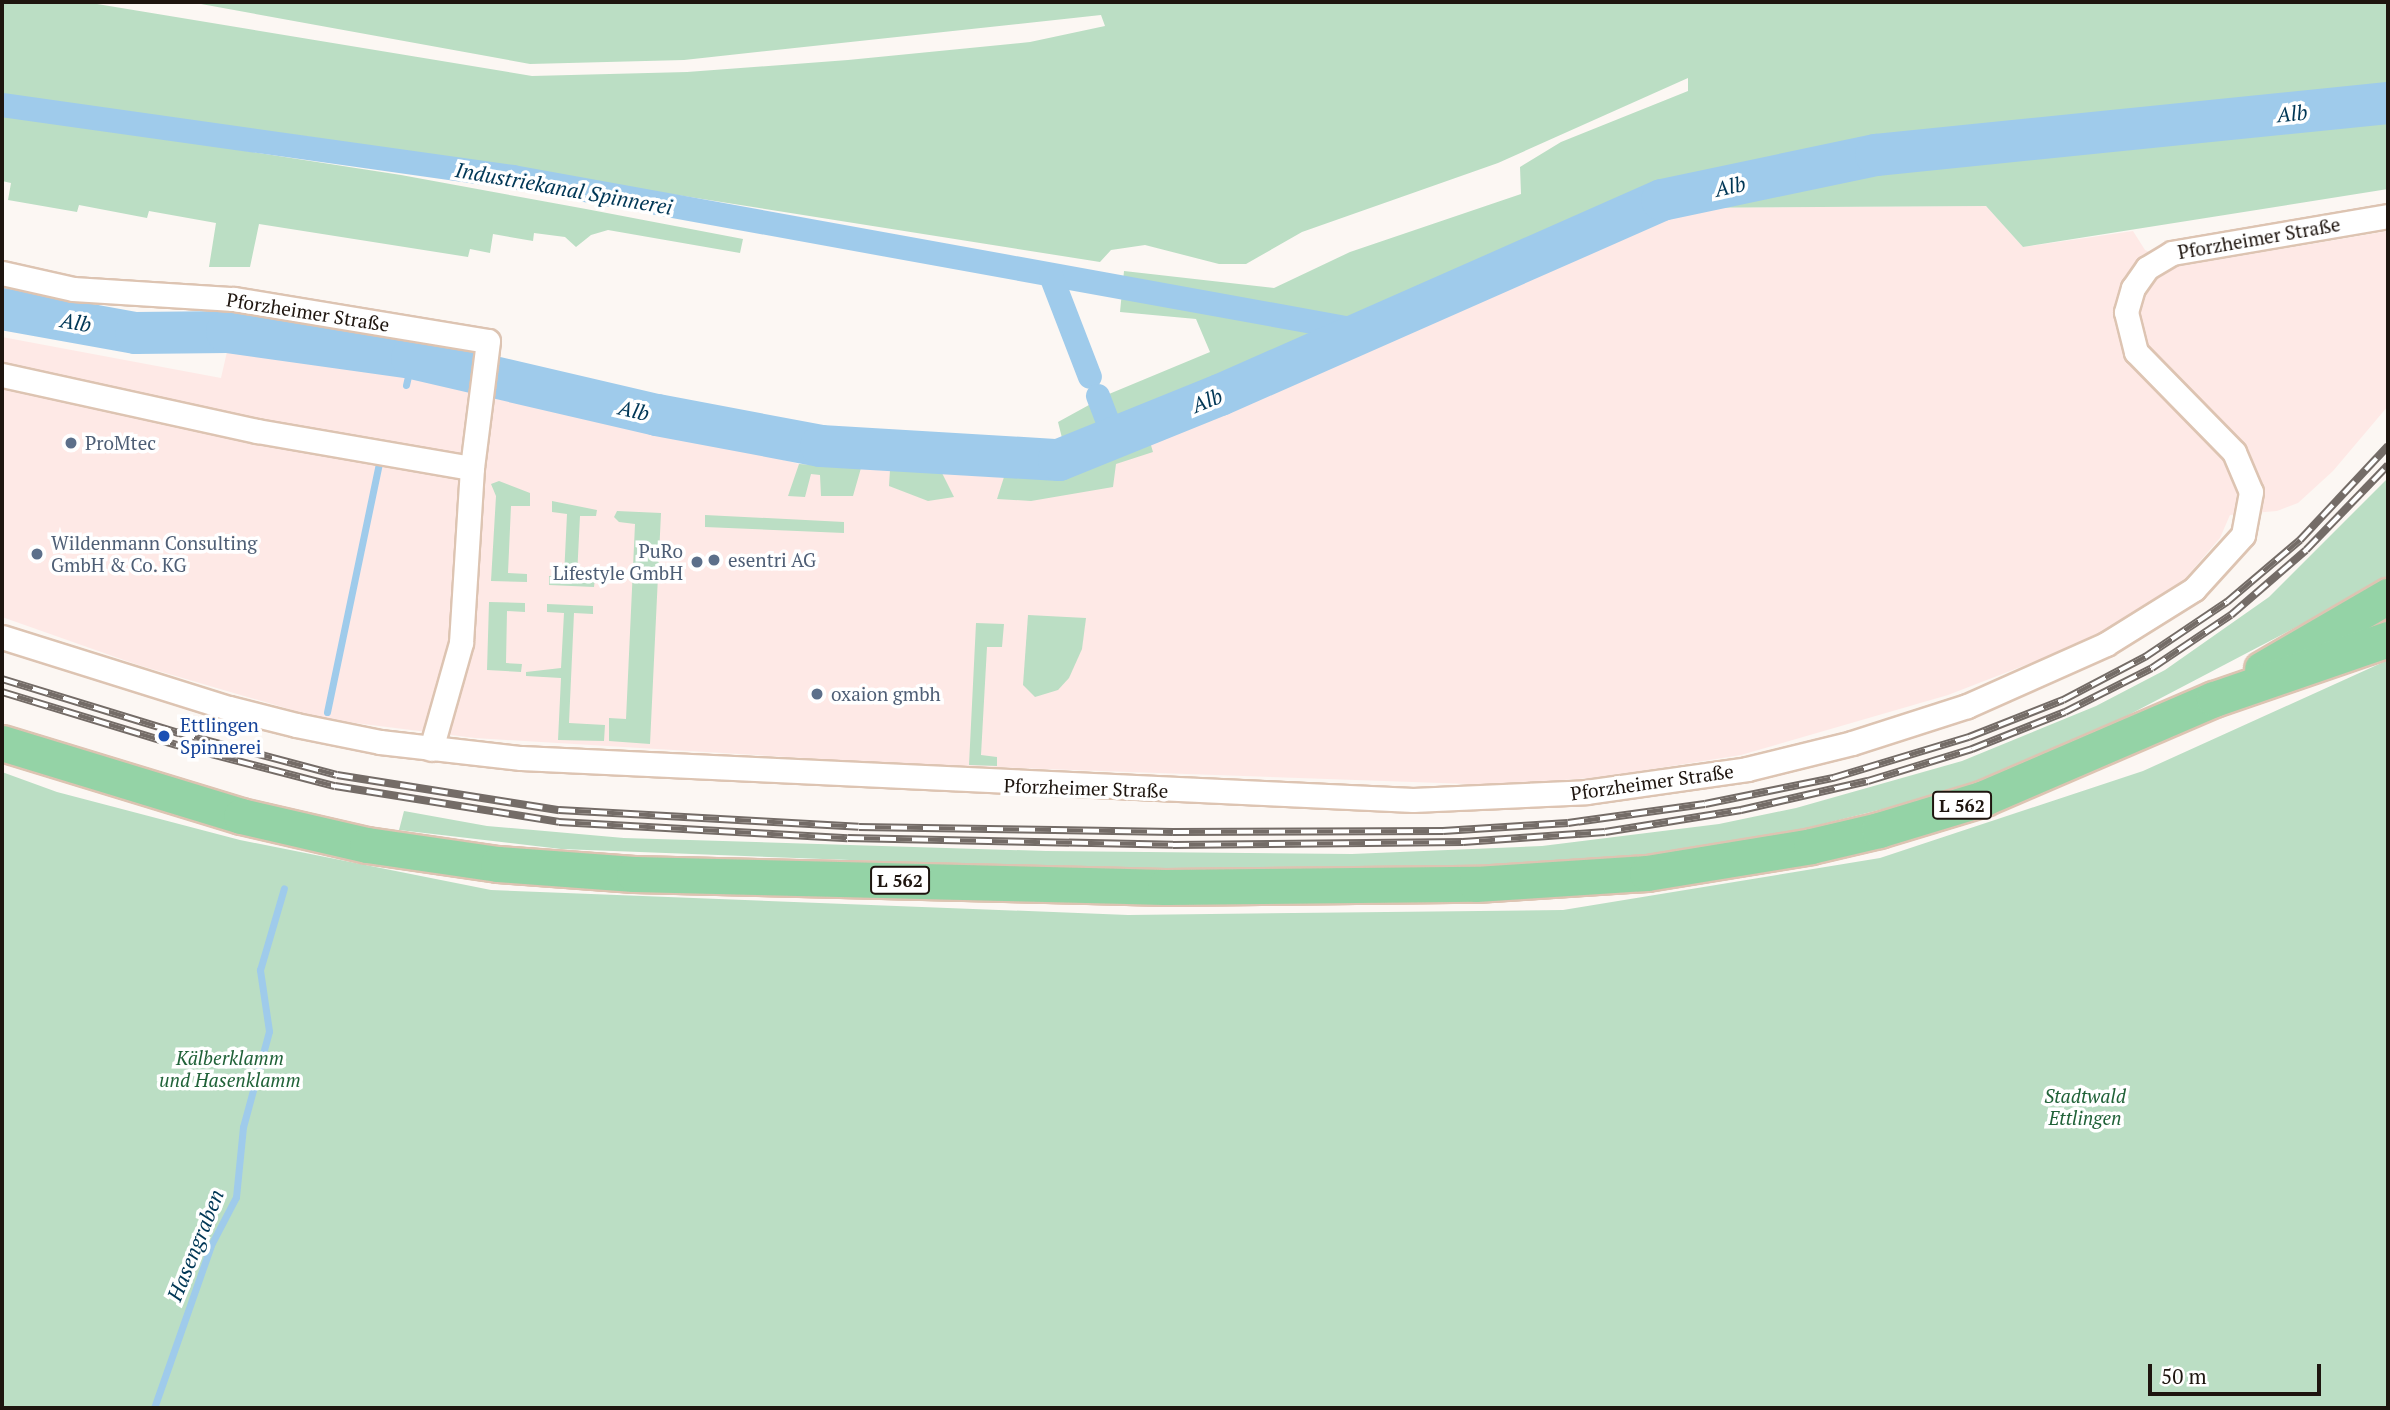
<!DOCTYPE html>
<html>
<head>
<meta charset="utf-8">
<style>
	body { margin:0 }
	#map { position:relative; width:2390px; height:1410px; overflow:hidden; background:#fcf7f3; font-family:"PT Serif",serif }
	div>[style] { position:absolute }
	.commercial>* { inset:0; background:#fee9e6 }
	.green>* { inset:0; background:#bbdec4 }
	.stream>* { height:7px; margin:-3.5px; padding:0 3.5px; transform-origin:3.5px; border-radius:3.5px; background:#9fcbeb }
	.canal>* { height:24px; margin:-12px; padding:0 12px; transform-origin:12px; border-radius:12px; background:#9fcbeb }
	.river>* { height:42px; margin:-21px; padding:0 21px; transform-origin:21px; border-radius:21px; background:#9fcbeb }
	.roads { filter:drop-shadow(2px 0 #ddc4b2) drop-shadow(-2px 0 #ddc4b2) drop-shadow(0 2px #ddc4b2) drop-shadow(0 -2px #ddc4b2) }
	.minor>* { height:23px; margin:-11.5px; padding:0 11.5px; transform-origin:11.5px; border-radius:11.5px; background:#fff }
	.primary>* { height:35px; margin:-17.5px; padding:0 17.5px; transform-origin:17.5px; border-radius:17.5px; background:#94d3a6 }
	.rail>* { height:8px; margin-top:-4px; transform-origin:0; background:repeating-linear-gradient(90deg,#fff 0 16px,#746c67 0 32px); box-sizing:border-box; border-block:2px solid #746c67 }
	.dots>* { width:19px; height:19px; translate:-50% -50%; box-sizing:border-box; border:4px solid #fff; border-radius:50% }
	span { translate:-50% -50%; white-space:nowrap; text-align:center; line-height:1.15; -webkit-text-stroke:7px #fff; paint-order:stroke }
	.shield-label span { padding:2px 5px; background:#fff; border:2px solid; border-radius:5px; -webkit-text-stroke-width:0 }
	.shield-label { font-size:18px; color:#1e150f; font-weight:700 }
	.street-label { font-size:19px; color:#1e150f }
	.service-label { font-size:19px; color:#4e5e75 }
	.left { translate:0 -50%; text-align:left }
	.right { translate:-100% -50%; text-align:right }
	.transit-label { font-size:19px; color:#164399 }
	.park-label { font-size:19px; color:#206238; font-style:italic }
	.water-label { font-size:21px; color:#003756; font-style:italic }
	.frame { position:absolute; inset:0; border:4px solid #1e150f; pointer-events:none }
	.scale { position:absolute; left:2148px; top:1364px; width:173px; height:32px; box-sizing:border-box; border:4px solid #1e150f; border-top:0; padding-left:9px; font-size:21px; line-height:24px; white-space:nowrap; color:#1e150f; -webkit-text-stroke:5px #fff; paint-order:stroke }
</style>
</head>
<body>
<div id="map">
	<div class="commercial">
		<i style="clip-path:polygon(1986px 206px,2023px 247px,2133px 231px,2145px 250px,2180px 266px,2388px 231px,2388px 406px,2333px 471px,2298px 503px,2277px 511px,2230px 515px,2220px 538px,2183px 581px,2083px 643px,1948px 695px,1741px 755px,1603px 777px,1498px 785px,903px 764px,475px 738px,323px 719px,138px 665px,2px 617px,2px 337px,221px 378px,229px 343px,604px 414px,799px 464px,1009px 478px,1064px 476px,1113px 459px,1542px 268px,1667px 208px)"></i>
	</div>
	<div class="green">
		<i style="clip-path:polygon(2px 2px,85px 2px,532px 76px,687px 72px,848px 60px,1030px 42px,1105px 26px,1101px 15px,684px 60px,530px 64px,190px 2px,2388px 2px,2388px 189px,2023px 247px,1986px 206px,1667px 208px,1551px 264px,1541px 241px,1065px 450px,1058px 422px,1109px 394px,1210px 352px,1196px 319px,1120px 312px,1124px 271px,1274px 288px,1350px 252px,1521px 194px,1520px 167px,1561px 142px,1688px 91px,1688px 78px,1498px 163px,1302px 232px,1246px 264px,1219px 264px,1145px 245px,1111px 250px,1100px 262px,310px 137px,8px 96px,2px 94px)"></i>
		<i style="clip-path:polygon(2px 113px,401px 175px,586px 209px,743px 239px,740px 253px,608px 230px,591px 235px,576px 247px,565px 237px,534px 233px,533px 241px,493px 234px,490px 253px,470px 249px,468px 257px,259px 224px,250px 267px,209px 267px,216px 223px,149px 211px,147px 218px,79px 205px,77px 212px,8px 200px,11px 183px,2px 181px)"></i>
		<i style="clip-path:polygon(1150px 442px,1153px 452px,1116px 464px,1113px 487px,1031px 501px,997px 499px,1004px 477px,1064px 476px)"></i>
		<i style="clip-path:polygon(799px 464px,861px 468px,853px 496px,821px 496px,820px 475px,811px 474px,805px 497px,788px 496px)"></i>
		<i style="clip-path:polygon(890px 470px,942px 473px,954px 497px,928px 501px,889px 486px)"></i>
		<i style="clip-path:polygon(2388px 478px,2388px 577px,2371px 588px,2075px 743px,1960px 790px,1762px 839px,1622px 858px,1473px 867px,1088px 869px,561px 849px,399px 830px,404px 811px,487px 826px,624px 838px,1046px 851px,1352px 854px,1542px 846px,1719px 824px,1796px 808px,1962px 761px,2096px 706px,2165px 670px,2269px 597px)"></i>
		<i style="clip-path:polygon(499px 481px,530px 493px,530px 506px,511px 506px,508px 573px,527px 574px,527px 582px,491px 581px,496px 496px,491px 484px)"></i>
		<i style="clip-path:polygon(552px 501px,597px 510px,596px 516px,580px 516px,577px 576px,595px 578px,594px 587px,549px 585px,549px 576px,564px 576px,567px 514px,552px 512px)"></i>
		<i style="clip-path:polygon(617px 511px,661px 513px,650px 744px,609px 741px,609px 718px,626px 719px,635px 524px,619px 522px,614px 517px)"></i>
		<i style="clip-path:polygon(705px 515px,844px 522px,844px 533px,705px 527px)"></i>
		<i style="clip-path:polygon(489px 602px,525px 603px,525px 612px,507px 611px,506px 663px,522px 664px,521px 672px,487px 670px)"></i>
		<i style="clip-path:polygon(547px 604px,593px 606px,593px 614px,574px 613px,569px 723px,605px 725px,604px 741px,558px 740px,561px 678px,526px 676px,526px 672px,561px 668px,564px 613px,547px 612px)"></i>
		<i style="clip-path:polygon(1028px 615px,1086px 618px,1082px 649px,1069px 678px,1058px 690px,1035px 697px,1023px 685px)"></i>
		<i style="clip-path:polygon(976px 623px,1004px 624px,1002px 647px,987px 647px,981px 755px,997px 757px,997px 766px,969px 765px)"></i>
		<i style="clip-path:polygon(2388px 660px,2388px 1408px,2px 1408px,2px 772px,57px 792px,240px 840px,491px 890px,1128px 915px,1563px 910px,1880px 858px,2143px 771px)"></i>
	</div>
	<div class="stream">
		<i style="left:406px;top:385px;width:28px;rotate:-77deg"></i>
		<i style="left:327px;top:712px;width:258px;rotate:-78.2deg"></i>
		<i style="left:154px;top:1408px;width:173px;rotate:-70.7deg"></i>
		<i style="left:211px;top:1245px;width:54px;rotate:-62.5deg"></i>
		<i style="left:236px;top:1197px;width:70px;rotate:-84.3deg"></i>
		<i style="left:243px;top:1127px;width:99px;rotate:-74.8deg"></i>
		<i style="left:269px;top:1031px;width:62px;rotate:-98.4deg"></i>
		<i style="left:260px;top:970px;width:85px;rotate:-73.7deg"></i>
	</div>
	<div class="canal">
		<i style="left:2px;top:105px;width:516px;rotate:8.02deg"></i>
		<i style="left:513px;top:177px;width:863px;rotate:10.28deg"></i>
		<i style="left:1051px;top:276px;width:108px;rotate:68.9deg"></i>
		<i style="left:1098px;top:396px;width:45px;rotate:69.1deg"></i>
	</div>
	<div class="river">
		<i style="left:2px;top:309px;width:136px;rotate:10.2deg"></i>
		<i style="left:136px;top:333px;width:91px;rotate:-0.6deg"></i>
		<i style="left:227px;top:332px;width:187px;rotate:8deg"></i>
		<i style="left:412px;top:358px;width:252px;rotate:13.1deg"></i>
		<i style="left:657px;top:415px;width:167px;rotate:10.7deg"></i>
		<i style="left:821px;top:446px;width:238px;rotate:3.4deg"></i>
		<i style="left:1059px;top:460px;width:174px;rotate:-22deg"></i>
		<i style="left:1220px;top:395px;width:483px;rotate:-23.8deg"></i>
		<i style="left:1662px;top:200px;width:219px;rotate:-11.9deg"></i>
		<i style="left:1876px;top:155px;width:515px;rotate:-5.8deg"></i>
	</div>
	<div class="roads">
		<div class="minor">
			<i style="left:2px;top:273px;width:73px;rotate:12.7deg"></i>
			<i style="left:73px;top:289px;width:161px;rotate:3.6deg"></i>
			<i style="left:234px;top:299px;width:257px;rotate:9.4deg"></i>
			<i style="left:488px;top:341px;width:128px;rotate:97.2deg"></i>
			<i style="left:472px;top:468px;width:175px;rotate:93.6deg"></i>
			<i style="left:461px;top:643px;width:110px;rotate:105.8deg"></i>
			<i style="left:2px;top:375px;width:261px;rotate:12.4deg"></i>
			<i style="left:257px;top:431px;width:218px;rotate:9.8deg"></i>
			<i style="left:2px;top:637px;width:238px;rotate:17.4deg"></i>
			<i style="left:229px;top:708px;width:69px;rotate:14.2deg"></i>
			<i style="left:296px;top:725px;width:86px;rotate:11.4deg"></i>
			<i style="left:380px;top:742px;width:142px;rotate:6.5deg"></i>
			<i style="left:521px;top:758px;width:893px;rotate:2.7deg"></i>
			<i style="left:1413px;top:800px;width:173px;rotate:-2.6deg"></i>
			<i style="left:1586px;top:792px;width:163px;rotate:-8.1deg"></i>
			<i style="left:1747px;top:769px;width:108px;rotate:-13.9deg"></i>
			<i style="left:1852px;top:743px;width:121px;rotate:-17.8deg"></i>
			<i style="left:1967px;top:706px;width:152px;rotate:-24deg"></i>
			<i style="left:2106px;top:644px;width:104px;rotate:-32deg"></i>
			<i style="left:2194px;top:589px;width:73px;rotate:-47.8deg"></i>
			<i style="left:2243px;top:535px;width:44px;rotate:-79.5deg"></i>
			<i style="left:2251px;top:492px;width:43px;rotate:-113deg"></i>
			<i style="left:2234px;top:452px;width:140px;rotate:-134.4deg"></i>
			<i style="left:2136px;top:352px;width:41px;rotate:-104deg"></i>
			<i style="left:2126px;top:312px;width:25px;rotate:-74deg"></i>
			<i style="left:2133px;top:288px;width:24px;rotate:-55deg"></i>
			<i style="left:2147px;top:268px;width:29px;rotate:-31deg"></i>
			<i style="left:2172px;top:253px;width:219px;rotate:-9.7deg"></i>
		</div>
		<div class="primary">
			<i style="left:2262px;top:669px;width:146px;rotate:-30.1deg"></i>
			<i style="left:2px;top:743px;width:250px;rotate:17deg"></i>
			<i style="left:241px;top:816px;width:129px;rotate:13deg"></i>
			<i style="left:367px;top:845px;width:132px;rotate:8.3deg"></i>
			<i style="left:498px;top:864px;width:136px;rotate:4.2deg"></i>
			<i style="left:634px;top:874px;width:531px;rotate:1.4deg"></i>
			<i style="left:1165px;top:887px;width:311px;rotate:-0.6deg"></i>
			<i style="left:1476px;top:884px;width:171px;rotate:-3.7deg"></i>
			<i style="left:1647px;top:873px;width:166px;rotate:-9.3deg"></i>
			<i style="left:1811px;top:846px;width:70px;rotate:-13.2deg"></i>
			<i style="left:1879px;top:830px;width:110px;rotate:-16.9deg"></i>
			<i style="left:1984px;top:798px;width:250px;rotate:-23.3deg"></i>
			<i style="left:2214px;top:699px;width:184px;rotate:-19deg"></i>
		</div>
	</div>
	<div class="rail">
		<i style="left:2px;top:679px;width:185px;rotate:17deg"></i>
		<i style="left:179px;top:733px;width:163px;rotate:14.9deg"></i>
		<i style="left:337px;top:775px;width:225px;rotate:9deg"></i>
		<i style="left:559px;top:810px;width:300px;rotate:3.2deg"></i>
		<i style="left:859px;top:827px;width:314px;rotate:0.9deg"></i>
		<i style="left:1173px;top:832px;width:270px;rotate:-0.2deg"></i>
		<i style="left:1443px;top:831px;width:125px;rotate:-3.7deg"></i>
		<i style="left:1568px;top:823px;width:138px;rotate:-7.9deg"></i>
		<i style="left:1705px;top:804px;width:131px;rotate:-11.5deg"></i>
		<i style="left:1833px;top:778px;width:142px;rotate:-16.8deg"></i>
		<i style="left:1969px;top:737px;width:101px;rotate:-21.5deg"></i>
		<i style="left:2063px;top:700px;width:93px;rotate:-27.7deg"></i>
		<i style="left:2145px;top:657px;width:99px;rotate:-33.9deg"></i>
		<i style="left:2227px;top:602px;width:96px;rotate:-40.3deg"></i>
		<i style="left:2300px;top:540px;width:129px;rotate:-46.9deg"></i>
		<i style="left:2px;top:692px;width:182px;rotate:16.9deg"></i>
		<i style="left:176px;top:745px;width:164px;rotate:14.5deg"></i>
		<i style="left:335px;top:786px;width:227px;rotate:9.1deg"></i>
		<i style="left:559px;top:822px;width:289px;rotate:3.2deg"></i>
		<i style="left:848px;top:838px;width:325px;rotate:1.2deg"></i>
		<i style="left:1173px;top:845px;width:290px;rotate:-0.6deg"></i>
		<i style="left:1463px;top:842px;width:142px;rotate:-4deg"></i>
		<i style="left:1605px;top:832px;width:138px;rotate:-9.2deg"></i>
		<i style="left:1741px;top:810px;width:130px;rotate:-12.9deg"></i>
		<i style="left:1868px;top:781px;width:109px;rotate:-17.1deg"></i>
		<i style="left:1972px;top:749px;width:100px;rotate:-21.7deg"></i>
		<i style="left:2065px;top:712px;width:97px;rotate:-26.8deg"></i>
		<i style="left:2152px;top:668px;width:95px;rotate:-33.9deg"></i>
		<i style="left:2231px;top:615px;width:99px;rotate:-40.9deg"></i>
		<i style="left:2306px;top:550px;width:118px;rotate:-46deg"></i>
	</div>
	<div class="dots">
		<i style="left:71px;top:443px;background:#5c6f8a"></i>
		<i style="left:37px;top:554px;background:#5c6f8a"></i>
		<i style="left:714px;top:560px;background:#5c6f8a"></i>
		<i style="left:697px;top:562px;background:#5c6f8a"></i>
		<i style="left:817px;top:694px;background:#5c6f8a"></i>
		<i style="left:164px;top:736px;background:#1a4fb4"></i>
	</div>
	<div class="shield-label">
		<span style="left:1962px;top:805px">L 562</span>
		<span style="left:900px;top:880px">L 562</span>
	</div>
	<div class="street-label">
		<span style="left:2259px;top:238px;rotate:-10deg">Pforzheimer Straße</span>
		<span style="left:308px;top:312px;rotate:9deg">Pforzheimer Straße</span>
		<span style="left:1652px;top:782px;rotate:-8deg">Pforzheimer Straße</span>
		<span style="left:1086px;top:788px;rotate:2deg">Pforzheimer Straße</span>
	</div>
	<div class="service-label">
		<span class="left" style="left:85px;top:443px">ProMtec</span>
		<span class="left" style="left:51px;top:554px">Wildenmann Consulting<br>GmbH &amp; Co. KG</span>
		<span class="right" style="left:683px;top:562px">PuRo<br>Lifestyle GmbH</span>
		<span class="left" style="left:728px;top:560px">esentri AG</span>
		<span class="left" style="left:831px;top:694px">oxaion gmbh</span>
	</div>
	<div class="transit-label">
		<span class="left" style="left:180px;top:736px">Ettlingen<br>Spinnerei</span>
	</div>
	<div class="park-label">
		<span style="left:230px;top:1069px">Kälberklamm<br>und Hasenklamm</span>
		<span style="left:2085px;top:1107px">Stadtwald<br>Ettlingen</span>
	</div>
	<div class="water-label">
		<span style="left:2292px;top:113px;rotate:-6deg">Alb</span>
		<span style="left:1730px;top:186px;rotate:-12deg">Alb</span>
		<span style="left:564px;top:188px;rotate:10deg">Industriekanal Spinnerei</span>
		<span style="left:76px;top:322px;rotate:10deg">Alb</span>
		<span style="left:1207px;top:400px;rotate:-22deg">Alb</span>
		<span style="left:634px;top:410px;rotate:13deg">Alb</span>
		<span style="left:195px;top:1245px;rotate:-68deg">Hasengraben</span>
	</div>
	<div class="frame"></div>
	<div class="scale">50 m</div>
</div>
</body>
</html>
